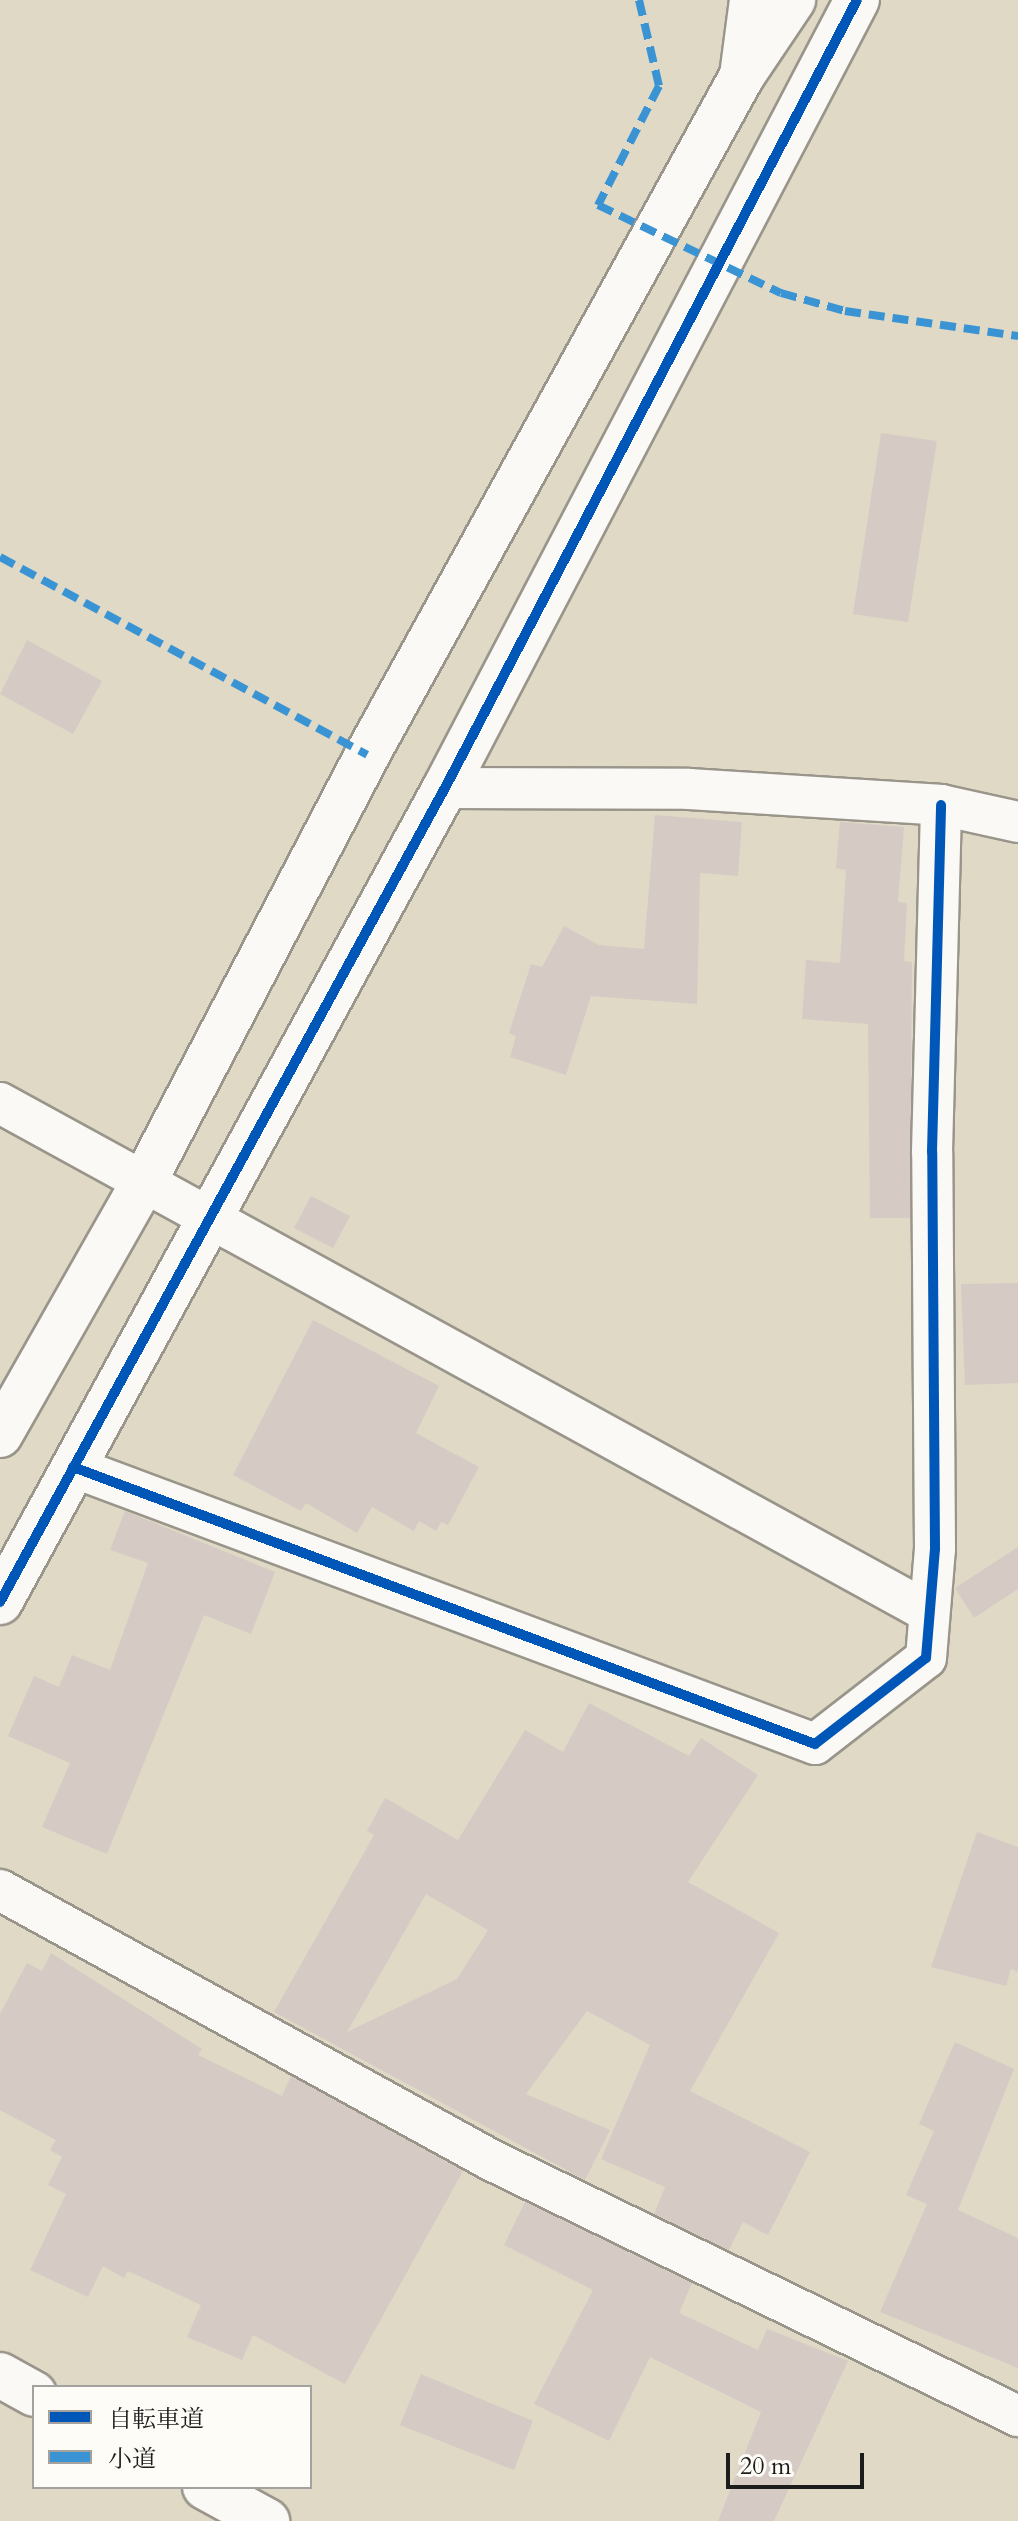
<!DOCTYPE html>
<html>
<head>
<meta charset="utf-8">
<style>
	body { margin:0 }
	#map { position:relative; width:1018px; height:2521px; overflow:hidden; background:#e0d9c6; font-family:Cardo,"Noto Serif JP",serif }
	div>[style] { position:absolute }
	.building>* { inset:0; background:#d6cac5 }
	.roads { filter:drop-shadow(2px 0 #99958a) drop-shadow(-2px 0 #99958a) drop-shadow(0 2px #99958a) drop-shadow(0 -2px #99958a) }
	.minor>* { height:40px; margin:-20px; padding:0 20px; transform-origin:20px; border-radius:20px; background:#faf9f6 }
	.tertiary>* { height:44px; margin:-22px; padding:0 22px; transform-origin:22px; border-radius:22px; background:#faf9f6 }
	.trunk>* { height:44px; margin:-22px; padding:0 22px; transform-origin:22px; border-radius:22px; background:#faf9f6 }
	.quiet>* { height:8px; margin-top:-4px; transform-origin:0; background:repeating-linear-gradient(90deg,#3a94d4 0 16px,transparent 0 24px) }
	.cycleway>* { height:10px; margin:-5px; padding:0 5px; transform-origin:5px; border-radius:5px; background:#0057b8 }
	span { translate:-50% -50%; white-space:nowrap; text-align:center; line-height:1.15; -webkit-text-stroke:7px #fdfcf7; paint-order:stroke }
	.legend { position:absolute; left:32px; top:2385px; width:280px; height:104px; box-sizing:border-box; background:#fdfcf7; border:2px solid #a3a29f; margin:0; padding:10px 14px; list-style:none; font-size:24px; color:#1c1c1c }
	.legend li { display:flex; align-items:center; gap:16px; height:40px }
	.legend b { width:40px; border:2px solid #a3a29f }
	.scale { position:absolute; left:726px; top:2453px; width:138px; height:36px; box-sizing:border-box; border:4px solid #1c1c1c; border-top:0; padding-left:10px; font-size:24px; line-height:28px; white-space:nowrap; color:#1c1c1c; -webkit-text-stroke:6px #fdfcf7; paint-order:stroke }
</style>
</head>
<body>
<div id="map">
	<div class="building">
		<i style="clip-path:polygon(881px 433px,937px 441px,908px 622px,853px 614px)"></i>
		<i style="clip-path:polygon(27px 640px,102px 681px,73px 734px,0 694px)"></i>
		<i style="clip-path:polygon(655px 815px,742px 822px,738px 876px,700px 873px,697px 1004px,591px 996px,566px 1075px,510px 1057px,516px 1036px,509px 1033px,531px 964px,542px 967px,564px 926px,599px 945px,644px 949px)"></i>
		<i style="clip-path:polygon(840px 822px,904px 827px,898px 902px,907px 903px,904px 961px,912px 962px,910px 1218px,870px 1218px,868px 1024px,802px 1019px,806px 960px,840px 963px,846px 870px,836px 868px)"></i>
		<i style="clip-path:polygon(311px 1196px,350px 1216px,333px 1248px,294px 1228px)"></i>
		<i style="clip-path:polygon(1018px 1283px,1018px 1383px,965px 1385px,961px 1284px)"></i>
		<i style="clip-path:polygon(313px 1320px,439px 1386px,416px 1433px,479px 1467px,448px 1525px,441px 1522px,436px 1531px,419px 1521px,414px 1531px,372px 1507px,357px 1533px,306px 1503px,301px 1511px,233px 1475px)"></i>
		<i style="clip-path:polygon(125px 1511px,275px 1572px,251px 1634px,204px 1615px,107px 1854px,42px 1827px,70px 1763px,8px 1736px,34px 1676px,59px 1687px,72px 1655px,110px 1670px,148px 1563px,110px 1550px)"></i>
		<i style="clip-path:polygon(1018px 1547px,1018px 1589px,974px 1618px,955px 1588px)"></i>
		<i style="clip-path:polygon(evenodd,589px 1703px,689px 1756px,701px 1738px,758px 1775px,688px 1882px,779px 1933px,690px 2091px,810px 2152px,768px 2235px,743px 2222px,729px 2250px,654px 2214px,665px 2187px,601px 2159px,650px 2045px,587px 2011px,526px 2094px,610px 2130px,585px 2180px,274px 2012px,374px 1835px,367px 1831px,385px 1798px,458px 1840px,525px 1730px,563px 1752px,589px 1703px,426px 1894px,488px 1930px,457px 1979px,347px 2032px,426px 1894px)"></i>
		<i style="clip-path:polygon(977px 1832px,1018px 1847px,1018px 1972px,1011px 1969px,1006px 1986px,931px 1967px)"></i>
		<i style="clip-path:polygon(51px 1953px,202px 2049px,198px 2055px,282px 2096px,291px 2076px,463px 2171px,345px 2384px,253px 2335px,242px 2360px,187px 2337px,201px 2305px,128px 2271px,124px 2278px,103px 2266px,88px 2297px,30px 2270px,66px 2194px,48px 2185px,62px 2157px,50px 2150px,56px 2140px,0 2110px,0 2014px,27px 1963px,42px 1971px)"></i>
		<i style="clip-path:polygon(955px 2042px,1014px 2069px,958px 2210px,1018px 2238px,1018px 2368px,880px 2312px,927px 2204px,906px 2195px,934px 2131px,919px 2124px)"></i>
		<i style="clip-path:polygon(525px 2202px,692px 2283px,679px 2313px,758px 2350px,767px 2329px,848px 2361px,774px 2521px,718px 2521px,761px 2412px,650px 2357px,609px 2441px,534px 2404px,593px 2290px,504px 2245px)"></i>
		<i style="clip-path:polygon(421px 2374px,533px 2421px,514px 2470px,400px 2425px)"></i>
	</div>
	<div class="roads">
		<div class="minor">
			<i style="left:445px;top:788px;width:244px;rotate:0.2deg"></i>
			<i style="left:689px;top:789px;width:253px;rotate:3.6deg"></i>
			<i style="left:941px;top:805px;width:79px;rotate:12.4deg"></i>
			<i style="left:0;top:1103px;width:1055px;rotate:28.73deg"></i>
			<i style="left:73px;top:1467px;width:792px;rotate:20.47deg"></i>
			<i style="left:815px;top:1744px;width:140px;rotate:-37.8deg"></i>
			<i style="left:926px;top:1658px;width:109px;rotate:-85.3deg"></i>
			<i style="left:935px;top:1549px;width:397px;rotate:-90.4deg"></i>
			<i style="left:932px;top:1152px;width:347px;rotate:-88.5deg"></i>
			<i style="left:0;top:1890px;width:560px;rotate:28.81deg"></i>
			<i style="left:491px;top:2160px;width:586px;rotate:25.91deg"></i>
		</div>
		<div class="tertiary">
			<i style="left:0;top:1435px;width:293px;rotate:-60.4deg"></i>
			<i style="left:145px;top:1180px;width:479px;rotate:-62.4deg"></i>
			<i style="left:367px;top:755px;width:776px;rotate:-61.09deg"></i>
			<i style="left:742px;top:76px;width:92px;rotate:-56.1deg"></i>
			<i style="left:0;top:1602px;width:928px;rotate:-61.34deg"></i>
			<i style="left:445px;top:788px;width:889px;rotate:-62.4deg"></i>
		</div>
		<div class="trunk">
			<i style="left:742px;top:76px;width:77px;rotate:-82.5deg"></i>
			<i style="left:0;top:2375px;width:39px;rotate:29deg"></i>
			<i style="left:205px;top:2487px;width:71px;rotate:28.7deg"></i>
		</div>
	</div>
	<div class="quiet">
		<i style="left:639px;top:0;width:88px;rotate:76.9deg"></i>
		<i style="left:659px;top:86px;width:134px;rotate:117.1deg"></i>
		<i style="left:598px;top:205px;width:203px;rotate:25.7deg"></i>
		<i style="left:781px;top:293px;width:66px;rotate:15.7deg"></i>
		<i style="left:845px;top:311px;width:175px;rotate:8.2deg"></i>
		<i style="left:0;top:557px;width:417px;rotate:28.3deg"></i>
	</div>
	<div class="cycleway">
		<i style="left:73px;top:1467px;width:792px;rotate:20.47deg"></i>
		<i style="left:815px;top:1744px;width:140px;rotate:-37.8deg"></i>
		<i style="left:926px;top:1658px;width:109px;rotate:-85.3deg"></i>
		<i style="left:935px;top:1549px;width:397px;rotate:-90.4deg"></i>
		<i style="left:932px;top:1152px;width:347px;rotate:-88.5deg"></i>
		<i style="left:0;top:1602px;width:928px;rotate:-61.34deg"></i>
		<i style="left:445px;top:788px;width:889px;rotate:-62.4deg"></i>
	</div>
	<ul class="legend">
	<li><b style="height:10px;background:#0057b8"></b>自転車道</li>
	<li><b style="height:10px;background:#3a94d4"></b>小道</li>
	</ul>
	<div class="scale">20 m</div>
</div>
</body>
</html>
